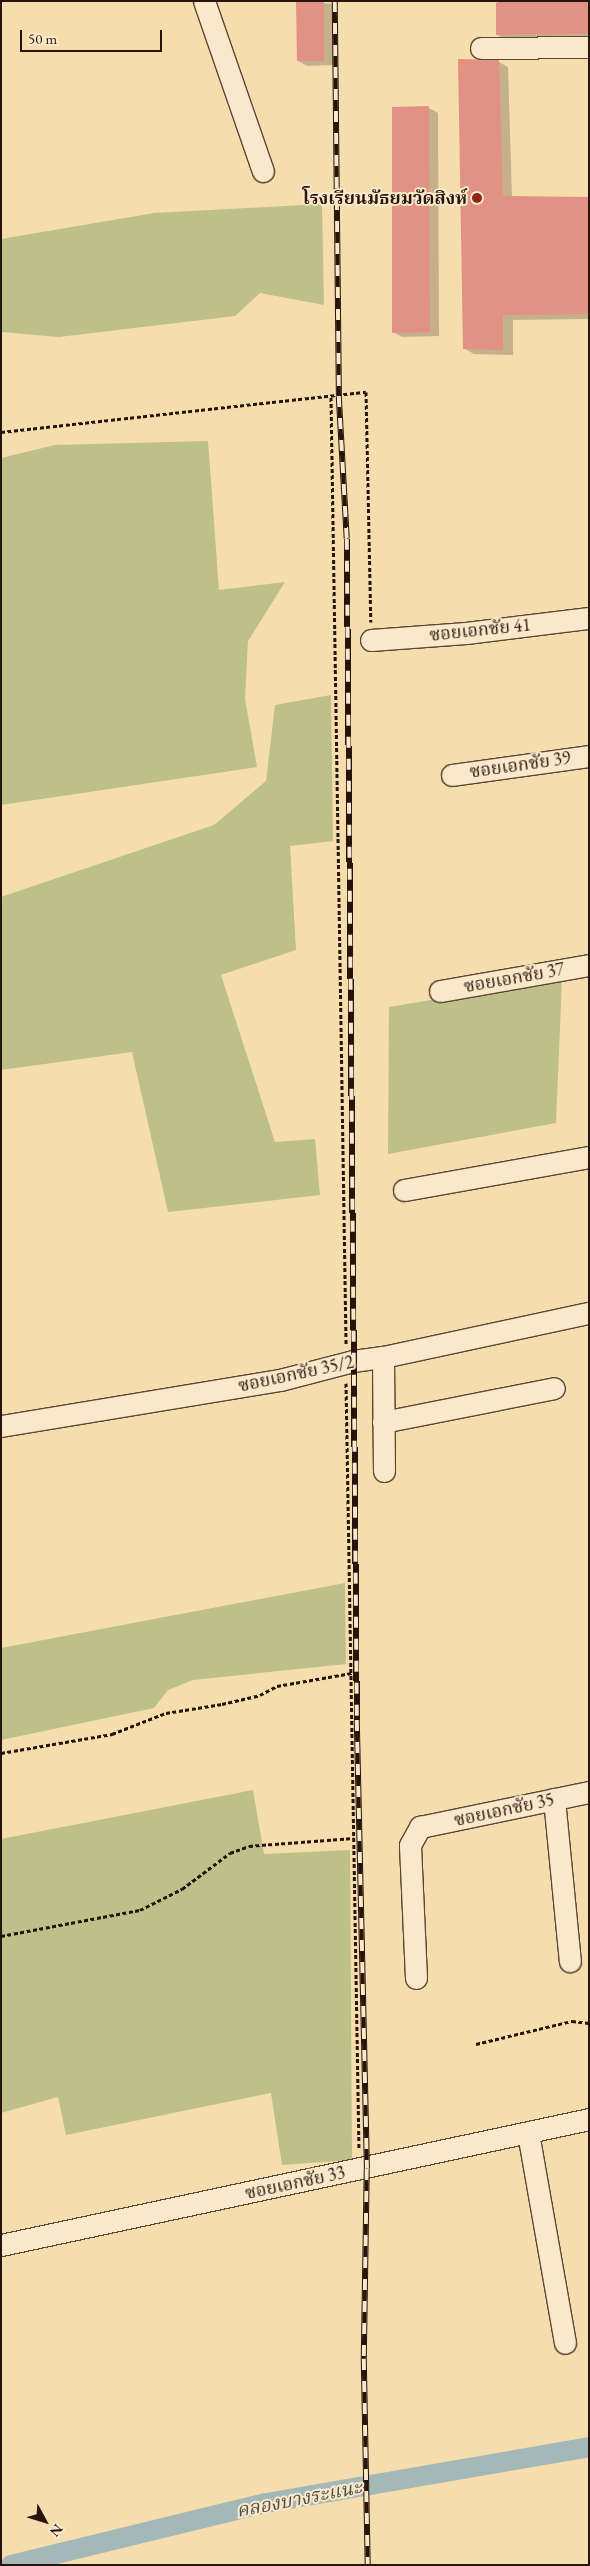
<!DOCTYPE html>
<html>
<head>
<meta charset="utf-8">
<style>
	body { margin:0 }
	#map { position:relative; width:590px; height:2566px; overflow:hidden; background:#f6ddae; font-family:"EB Garamond","Noto Serif Thai",serif }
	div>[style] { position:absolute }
	.green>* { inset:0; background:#bdc089 }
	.shadow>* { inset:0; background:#0003 }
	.canal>* { height:20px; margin:-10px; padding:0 10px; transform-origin:10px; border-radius:10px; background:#a3b8b7 }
	.building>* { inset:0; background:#e19284 }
	.path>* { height:3px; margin-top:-1.5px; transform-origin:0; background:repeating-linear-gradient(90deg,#26140d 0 4px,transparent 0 6.5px) }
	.roads { filter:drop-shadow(1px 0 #5a4635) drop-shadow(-1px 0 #5a4635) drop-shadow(0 1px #5a4635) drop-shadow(0 -1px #5a4635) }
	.minor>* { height:21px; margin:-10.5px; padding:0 10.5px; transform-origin:10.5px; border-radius:10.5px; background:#f9e9ca }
	.rail>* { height:5.5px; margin-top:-2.75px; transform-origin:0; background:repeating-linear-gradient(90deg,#f9e9ca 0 11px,#26140d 0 22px); box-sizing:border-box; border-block:1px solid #26140d }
	.dots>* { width:14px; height:14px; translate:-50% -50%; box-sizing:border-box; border:2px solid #f9e9ca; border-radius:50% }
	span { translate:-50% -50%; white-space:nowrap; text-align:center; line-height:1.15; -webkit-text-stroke:4px #f9e9ca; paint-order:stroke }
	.poi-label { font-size:18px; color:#26140d; font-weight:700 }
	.right { translate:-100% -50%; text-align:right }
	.street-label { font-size:18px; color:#26140d }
	.water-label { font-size:19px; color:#524d48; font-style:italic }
	.frame { position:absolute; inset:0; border:2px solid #26140d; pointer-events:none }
	.north { position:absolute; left:20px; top:2496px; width:50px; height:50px; -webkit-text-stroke:4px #f9e9ca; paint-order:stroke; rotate:129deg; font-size:14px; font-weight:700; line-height:20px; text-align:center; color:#26140d }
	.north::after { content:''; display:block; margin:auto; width:18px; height:22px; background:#26140d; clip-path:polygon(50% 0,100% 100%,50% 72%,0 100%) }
	.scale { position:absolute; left:20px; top:30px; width:142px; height:22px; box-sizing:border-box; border:2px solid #26140d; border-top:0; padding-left:6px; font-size:15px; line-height:18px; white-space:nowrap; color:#26140d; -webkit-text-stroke:4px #f9e9ca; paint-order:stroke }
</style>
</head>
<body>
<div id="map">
	<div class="green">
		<i style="clip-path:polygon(322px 204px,324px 305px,260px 293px,235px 316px,59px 337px,1px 332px,1px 239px,154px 213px)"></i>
		<i style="clip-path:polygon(208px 441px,219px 590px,285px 582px,248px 641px,245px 699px,257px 767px,1px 805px,1px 458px,55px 445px)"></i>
		<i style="clip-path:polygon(331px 695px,333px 841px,290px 846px,296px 950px,221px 975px,275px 1142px,315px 1139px,320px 1195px,168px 1212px,132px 1052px,1px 1070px,1px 897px,214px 825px,266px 781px,275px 705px)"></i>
		<i style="clip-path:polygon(562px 978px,556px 1123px,388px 1154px,389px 1007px)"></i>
		<i style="clip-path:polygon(345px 1583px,346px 1664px,193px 1680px,168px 1690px,154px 1708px,1px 1740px,1px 1648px)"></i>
		<i style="clip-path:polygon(253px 1790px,264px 1854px,350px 1850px,352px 2160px,282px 2165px,271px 2093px,66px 2135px,58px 2097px,1px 2113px,1px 1839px)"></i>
	</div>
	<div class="shadow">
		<i style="clip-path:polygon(298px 1px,333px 4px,333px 65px,307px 66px,298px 61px)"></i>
		<i style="clip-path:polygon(498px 1px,589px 1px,589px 40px,506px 40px,497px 35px)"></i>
		<i style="clip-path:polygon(499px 62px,508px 67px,512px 198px,589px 198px,589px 319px,513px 320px,513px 355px,474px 354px,465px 349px)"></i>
		<i style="clip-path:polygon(393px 108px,429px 108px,438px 113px,439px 336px,402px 337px,393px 332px)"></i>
	</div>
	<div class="canal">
		<i style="left:11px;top:2565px;width:262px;rotate:-13.7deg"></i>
		<i style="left:266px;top:2503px;width:328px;rotate:-9.8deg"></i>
	</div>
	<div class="building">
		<i style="clip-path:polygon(296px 1px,324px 1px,324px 61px,297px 61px)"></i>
		<i style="clip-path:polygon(500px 1px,589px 1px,589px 34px,496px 35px,496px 3px)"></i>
		<i style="clip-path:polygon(458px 59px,499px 60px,503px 196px,589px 197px,589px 314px,503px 315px,503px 350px,463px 349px)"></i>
		<i style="clip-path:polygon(429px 106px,430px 332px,392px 333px,392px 107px)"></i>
	</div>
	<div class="path">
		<i style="left:331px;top:397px;width:947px;rotate:89.09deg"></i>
		<i style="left:1px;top:432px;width:367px;rotate:-6.3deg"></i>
		<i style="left:366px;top:392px;width:230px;rotate:88.8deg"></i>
		<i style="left:346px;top:1383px;width:766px;rotate:89.03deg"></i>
		<i style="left:1px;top:1753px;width:113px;rotate:-9.7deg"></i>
		<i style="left:112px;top:1734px;width:58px;rotate:-21.3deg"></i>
		<i style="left:166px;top:1713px;width:57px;rotate:-9.1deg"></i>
		<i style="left:222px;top:1704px;width:39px;rotate:-13deg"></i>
		<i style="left:260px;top:1695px;width:19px;rotate:-28deg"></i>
		<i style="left:277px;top:1686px;width:76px;rotate:-9.8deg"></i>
		<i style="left:1px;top:1936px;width:141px;rotate:-10.6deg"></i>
		<i style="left:140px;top:1910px;width:47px;rotate:-26.6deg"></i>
		<i style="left:182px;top:1889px;width:60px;rotate:-36.9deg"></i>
		<i style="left:230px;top:1853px;width:20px;rotate:-20deg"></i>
		<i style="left:249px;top:1846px;width:105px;rotate:-4.4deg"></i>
		<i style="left:476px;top:2044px;width:99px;rotate:-13.5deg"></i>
		<i style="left:572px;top:2021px;width:17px;rotate:7deg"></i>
	</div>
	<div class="roads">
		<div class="minor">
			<i style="left:204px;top:1px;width:180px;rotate:70.9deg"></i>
			<i style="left:481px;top:48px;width:108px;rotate:-0.5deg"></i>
			<i style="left:371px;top:640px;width:95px;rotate:-4.2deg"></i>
			<i style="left:466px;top:633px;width:124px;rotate:-7deg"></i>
			<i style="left:452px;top:775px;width:138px;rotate:-7.9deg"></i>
			<i style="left:440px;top:991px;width:151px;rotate:-9.9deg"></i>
			<i style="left:404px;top:1190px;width:188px;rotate:-10.1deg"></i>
			<i style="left:383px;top:1357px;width:114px;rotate:89.5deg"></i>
			<i style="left:383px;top:1422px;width:174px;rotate:-11.2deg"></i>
			<i style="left:1px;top:1426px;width:283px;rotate:-9.4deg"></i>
			<i style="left:280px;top:1380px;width:75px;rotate:-14.6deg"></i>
			<i style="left:353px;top:1361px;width:30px;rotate:-8deg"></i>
			<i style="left:383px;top:1357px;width:211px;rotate:-12.1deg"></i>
			<i style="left:554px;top:1799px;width:163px;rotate:84.4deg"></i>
			<i style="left:416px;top:1978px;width:133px;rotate:-92.6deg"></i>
			<i style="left:410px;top:1845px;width:21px;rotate:-61deg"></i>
			<i style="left:420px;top:1827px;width:173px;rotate:-11.7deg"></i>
			<i style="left:528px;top:2133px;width:213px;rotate:80deg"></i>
			<i style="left:1px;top:2245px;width:601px;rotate:-12.09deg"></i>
		</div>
	</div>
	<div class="rail">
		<i style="left:335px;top:1px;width:395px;rotate:89.4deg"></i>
		<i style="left:339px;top:396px;width:143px;rotate:86.8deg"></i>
		<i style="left:347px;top:539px;width:1181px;rotate:89.51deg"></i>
		<i style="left:357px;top:1720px;width:449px;rotate:88.7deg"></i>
		<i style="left:367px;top:2169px;width:190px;rotate:90.9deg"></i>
		<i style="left:364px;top:2359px;width:206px;rotate:88.9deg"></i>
	</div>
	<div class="dots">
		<i style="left:477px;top:198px;background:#8f2418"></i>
	</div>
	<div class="poi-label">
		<span class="right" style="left:467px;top:198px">โรงเรียนมัธยมวัดสิงห์</span>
	</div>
	<div class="street-label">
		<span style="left:480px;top:630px;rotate:-6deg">ซอยเอกชัย 41</span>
		<span style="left:520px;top:765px;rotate:-8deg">ซอยเอกชัย 39</span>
		<span style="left:514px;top:978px;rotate:-10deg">ซอยเอกชัย 37</span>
		<span style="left:296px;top:1374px;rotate:-12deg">ซอยเอกชัย 35/2</span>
		<span style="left:504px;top:1810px;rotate:-12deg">ซอยเอกชัย 35</span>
		<span style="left:295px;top:2183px;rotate:-12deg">ซอยเอกชัย 33</span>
	</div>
	<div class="water-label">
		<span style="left:299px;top:2499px;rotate:-11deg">คลองบางระแนะ</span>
	</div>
	<div class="frame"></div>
	<div class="north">N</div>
	<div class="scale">50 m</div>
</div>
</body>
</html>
